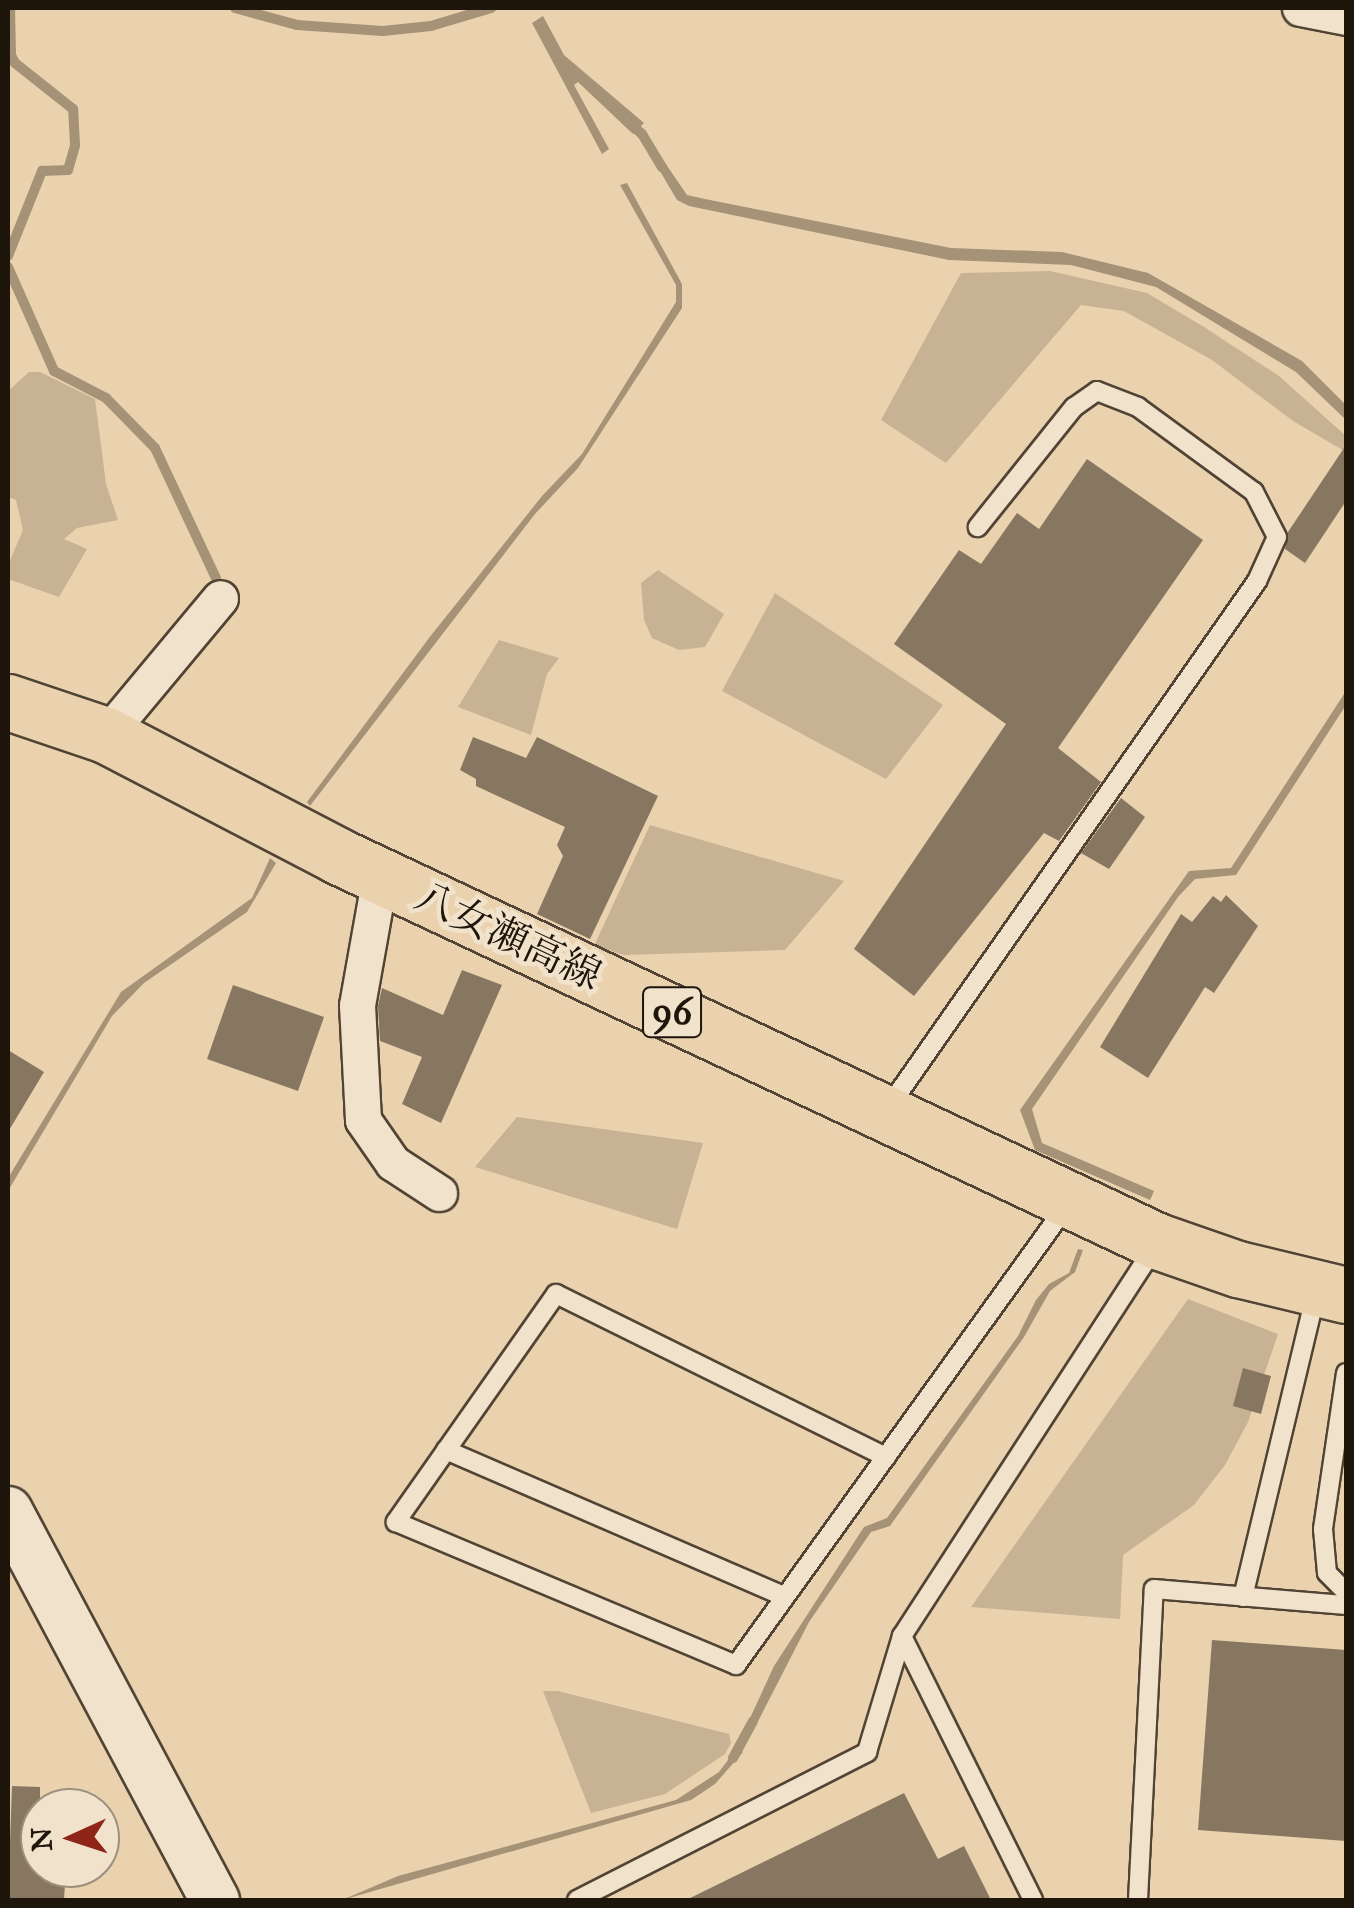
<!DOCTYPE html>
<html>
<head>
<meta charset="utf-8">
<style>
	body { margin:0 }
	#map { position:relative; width:1354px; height:1908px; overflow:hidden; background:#ead2af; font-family:"IM FELL Great Primer","Noto Serif JP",serif }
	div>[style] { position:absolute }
	.green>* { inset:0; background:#c7b293 }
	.water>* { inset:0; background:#a59277 }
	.stream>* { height:10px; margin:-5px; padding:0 5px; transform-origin:5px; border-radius:5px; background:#a59277 }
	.building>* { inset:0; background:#887760 }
	.roads { filter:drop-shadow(2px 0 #514434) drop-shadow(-2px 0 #514434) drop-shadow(0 2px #514434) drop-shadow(0 -2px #514434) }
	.lane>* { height:18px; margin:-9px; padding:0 9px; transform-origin:9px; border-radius:9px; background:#f1e2cb }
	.street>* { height:35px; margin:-17.5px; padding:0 17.5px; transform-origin:17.5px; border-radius:17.5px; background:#f1e2cb }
	.secondary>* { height:48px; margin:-24px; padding:0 24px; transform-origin:24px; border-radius:24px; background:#f1e2cb }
	.primary>* { height:55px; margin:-27.5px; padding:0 27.5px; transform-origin:27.5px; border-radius:27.5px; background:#ead2af }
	span { translate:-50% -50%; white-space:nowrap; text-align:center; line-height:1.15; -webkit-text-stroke:9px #f1e2cb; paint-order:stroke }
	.shield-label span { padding:2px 8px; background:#f1e2cb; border:2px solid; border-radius:8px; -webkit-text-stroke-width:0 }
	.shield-label { font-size:38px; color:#1e150b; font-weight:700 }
	.street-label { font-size:40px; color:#1e150b }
	.frame { position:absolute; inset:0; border:10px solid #1e150b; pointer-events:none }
	.north { position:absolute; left:20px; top:1788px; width:100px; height:100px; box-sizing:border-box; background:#f1e2cb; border:2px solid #9d907e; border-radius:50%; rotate:267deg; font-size:28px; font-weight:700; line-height:40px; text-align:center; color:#1e150b }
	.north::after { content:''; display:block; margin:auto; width:35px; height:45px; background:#8f2418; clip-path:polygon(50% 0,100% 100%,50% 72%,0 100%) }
</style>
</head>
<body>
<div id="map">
	<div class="green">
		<i style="clip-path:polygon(1050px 271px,1147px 293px,1204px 327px,1279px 376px,1346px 436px,1346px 452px,1293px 421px,1212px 360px,1124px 311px,1081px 305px,946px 463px,881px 420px,961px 273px)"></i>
		<i style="clip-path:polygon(29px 372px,40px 372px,95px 399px,106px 484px,118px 520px,77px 528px,64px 539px,87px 549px,59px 597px,8px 579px,8px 565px,23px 530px,16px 500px,8px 497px,8px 391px)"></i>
		<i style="clip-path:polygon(658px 570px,724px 614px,705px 647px,679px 650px,652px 638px,644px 620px,641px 583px)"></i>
		<i style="clip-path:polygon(775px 593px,943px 705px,886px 779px,722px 691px)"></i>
		<i style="clip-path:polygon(499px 640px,559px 658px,547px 674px,531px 735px,458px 707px)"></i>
		<i style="clip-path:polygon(650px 825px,844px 881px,785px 950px,624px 955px,594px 946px)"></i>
		<i style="clip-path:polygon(517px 1117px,703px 1143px,677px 1229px,475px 1167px)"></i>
		<i style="clip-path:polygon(1188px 1299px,1278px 1334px,1248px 1422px,1225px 1465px,1194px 1505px,1123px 1555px,1120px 1619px,971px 1607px)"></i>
		<i style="clip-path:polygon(543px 1691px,558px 1691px,729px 1734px,731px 1743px,725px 1754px,665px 1794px,591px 1813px)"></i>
	</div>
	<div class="water">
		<i style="clip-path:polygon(543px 16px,564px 55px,644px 123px,633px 134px,578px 82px,574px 85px,609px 149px,602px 154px,532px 23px)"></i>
		<i style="clip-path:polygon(661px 157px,687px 195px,705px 199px,951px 248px,1062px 252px,1148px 273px,1302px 361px,1346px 405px,1346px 420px,1296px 372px,1156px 287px,1071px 265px,949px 260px,689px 206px,677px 200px,654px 161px)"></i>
		<i style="clip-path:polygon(627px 183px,682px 284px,682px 308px,578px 468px,535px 514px,310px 806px,307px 802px,429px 638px,542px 496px,582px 454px,676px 302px,676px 285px,620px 185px)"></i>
		<i style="clip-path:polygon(1346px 691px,1346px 705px,1236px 875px,1195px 879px,1178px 897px,1032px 1109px,1042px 1143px,1154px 1191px,1150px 1200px,1035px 1150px,1020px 1110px,1189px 871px,1231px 868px)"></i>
		<i style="clip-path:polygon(270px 858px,276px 863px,247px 912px,144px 983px,112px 1016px,8px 1191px,8px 1178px,121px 992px,252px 898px)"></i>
		<i style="clip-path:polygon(1078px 1249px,1083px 1250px,1075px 1272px,1050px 1291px,1024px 1337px,890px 1526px,871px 1532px,809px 1622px,751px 1735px,745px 1729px,774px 1666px,864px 1527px,887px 1518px,1018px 1336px,1036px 1300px,1049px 1284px,1069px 1273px)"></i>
		<i style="clip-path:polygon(737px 1748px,743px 1752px,715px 1784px,691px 1800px,342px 1900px,398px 1876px,676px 1800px,719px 1772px)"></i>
	</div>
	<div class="stream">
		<i style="left:235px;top:8px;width:64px;rotate:15.3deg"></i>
		<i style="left:297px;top:25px;width:86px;rotate:4deg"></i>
		<i style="left:383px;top:31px;width:48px;rotate:-5.9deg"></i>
		<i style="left:431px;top:26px;width:63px;rotate:-16.7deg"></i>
		<i style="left:627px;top:121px;width:20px;rotate:41deg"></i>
		<i style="left:642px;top:134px;width:39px;rotate:59deg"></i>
		<i style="left:8px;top:256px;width:92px;rotate:-68.2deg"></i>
		<i style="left:42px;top:171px;width:26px;rotate:-2deg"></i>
		<i style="left:68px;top:170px;width:26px;rotate:-74deg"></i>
		<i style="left:75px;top:145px;width:36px;rotate:-93deg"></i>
		<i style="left:73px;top:109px;width:74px;rotate:-141.6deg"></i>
		<i style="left:15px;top:63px;width:9px;rotate:-117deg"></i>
		<i style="left:11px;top:55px;width:47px;rotate:-91.2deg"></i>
		<i style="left:8px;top:267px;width:114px;rotate:66.1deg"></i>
		<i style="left:54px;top:371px;width:59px;rotate:27.4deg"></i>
		<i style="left:106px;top:398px;width:70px;rotate:45.6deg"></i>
		<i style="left:155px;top:448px;width:144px;rotate:64.9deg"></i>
		<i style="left:733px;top:1758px;width:42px;rotate:-61.6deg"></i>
	</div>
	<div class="building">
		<i style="clip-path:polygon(1346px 445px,1346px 501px,1305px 563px,1285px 549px,1288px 532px)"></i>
		<i style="clip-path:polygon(1087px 459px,1203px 540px,1058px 748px,1101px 782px,1059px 841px,1044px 833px,914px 996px,854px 949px,1006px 724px,894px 644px,959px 550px,981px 564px,1017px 513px,1039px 529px)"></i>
		<i style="clip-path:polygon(473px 737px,526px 758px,537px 737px,658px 796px,590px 939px,537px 914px,563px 856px,557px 845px,565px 827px,476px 786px,476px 779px,460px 770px)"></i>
		<i style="clip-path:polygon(1121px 798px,1145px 817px,1109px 869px,1081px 853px)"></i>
		<i style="clip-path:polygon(1226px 895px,1258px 926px,1214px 993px,1205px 987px,1148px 1078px,1100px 1047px,1181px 914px,1192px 922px,1213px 896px,1221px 902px)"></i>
		<i style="clip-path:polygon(462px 970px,502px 985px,441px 1123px,402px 1104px,422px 1057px,380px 1041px,378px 1006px,382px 988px,443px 1015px)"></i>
		<i style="clip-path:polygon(233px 985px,324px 1017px,298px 1091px,207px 1059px)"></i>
		<i style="clip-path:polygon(8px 1050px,44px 1072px,8px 1132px)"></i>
		<i style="clip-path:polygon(1243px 1368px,1271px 1376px,1261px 1414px,1233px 1406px)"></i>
		<i style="clip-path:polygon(1212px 1640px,1346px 1650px,1346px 1841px,1198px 1830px)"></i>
		<i style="clip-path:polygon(12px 1786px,40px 1787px,40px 1868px,66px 1868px,64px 1900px,8px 1900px)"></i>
		<i style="clip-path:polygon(904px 1793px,938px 1859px,964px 1846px,991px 1900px,686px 1900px)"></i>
	</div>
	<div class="roads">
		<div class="lane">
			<i style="left:897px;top:1095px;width:628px;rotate:-54.99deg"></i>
			<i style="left:1257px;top:581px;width:48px;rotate:-65.6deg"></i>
			<i style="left:1277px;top:537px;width:51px;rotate:-117.1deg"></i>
			<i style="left:1254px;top:492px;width:144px;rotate:-143.8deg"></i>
			<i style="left:1138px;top:407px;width:44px;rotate:-158.7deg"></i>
			<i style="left:1097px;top:391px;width:28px;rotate:145deg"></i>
			<i style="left:1074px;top:407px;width:154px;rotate:128.7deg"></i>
			<i style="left:1346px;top:1373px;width:158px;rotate:98.4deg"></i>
			<i style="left:1323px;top:1529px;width:44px;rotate:84.8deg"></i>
			<i style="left:1327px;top:1573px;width:27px;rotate:45deg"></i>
			<i style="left:446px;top:1450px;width:369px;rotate:23.4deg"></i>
			<i style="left:886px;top:1457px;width:368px;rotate:-153.7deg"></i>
			<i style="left:556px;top:1294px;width:279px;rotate:125.1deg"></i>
			<i style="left:396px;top:1522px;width:369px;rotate:22.8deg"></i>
			<i style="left:736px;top:1665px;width:567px;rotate:-54.26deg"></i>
			<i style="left:1243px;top:1597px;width:309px;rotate:-76.5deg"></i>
			<i style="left:902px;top:1636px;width:295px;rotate:63.6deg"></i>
			<i style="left:577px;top:1900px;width:326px;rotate:-27deg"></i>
			<i style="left:867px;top:1752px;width:121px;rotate:-73.2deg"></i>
			<i style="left:902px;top:1636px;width:445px;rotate:-57deg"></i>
			<i style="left:1138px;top:1900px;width:311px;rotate:-87.1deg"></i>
			<i style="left:1154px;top:1589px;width:193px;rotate:4.8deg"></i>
		</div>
		<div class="street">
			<i style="left:1300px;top:8px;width:47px;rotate:11.1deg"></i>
			<i style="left:106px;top:735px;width:178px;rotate:-50.2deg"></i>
			<i style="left:380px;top:876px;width:131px;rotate:100.1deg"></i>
			<i style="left:357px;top:1005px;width:115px;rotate:87deg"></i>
			<i style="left:363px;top:1120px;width:52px;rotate:55.1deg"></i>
			<i style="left:393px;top:1163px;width:55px;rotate:33.1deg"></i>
		</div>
		<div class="secondary">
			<i style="left:8px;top:1511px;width:441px;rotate:62deg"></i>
		</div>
		<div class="primary">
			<i style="left:8px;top:702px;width:103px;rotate:18.6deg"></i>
			<i style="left:106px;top:735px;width:262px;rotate:27.5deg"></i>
			<i style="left:338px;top:856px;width:905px;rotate:25.18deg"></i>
			<i style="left:1157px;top:1241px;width:86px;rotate:19.1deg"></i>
			<i style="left:1238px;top:1269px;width:111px;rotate:13.5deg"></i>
		</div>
	</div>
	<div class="shield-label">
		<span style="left:672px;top:1012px">96</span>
	</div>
	<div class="street-label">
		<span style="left:508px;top:936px;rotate:25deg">八女瀬高線</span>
	</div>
	<div class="frame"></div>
	<div class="north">N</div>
</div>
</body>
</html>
